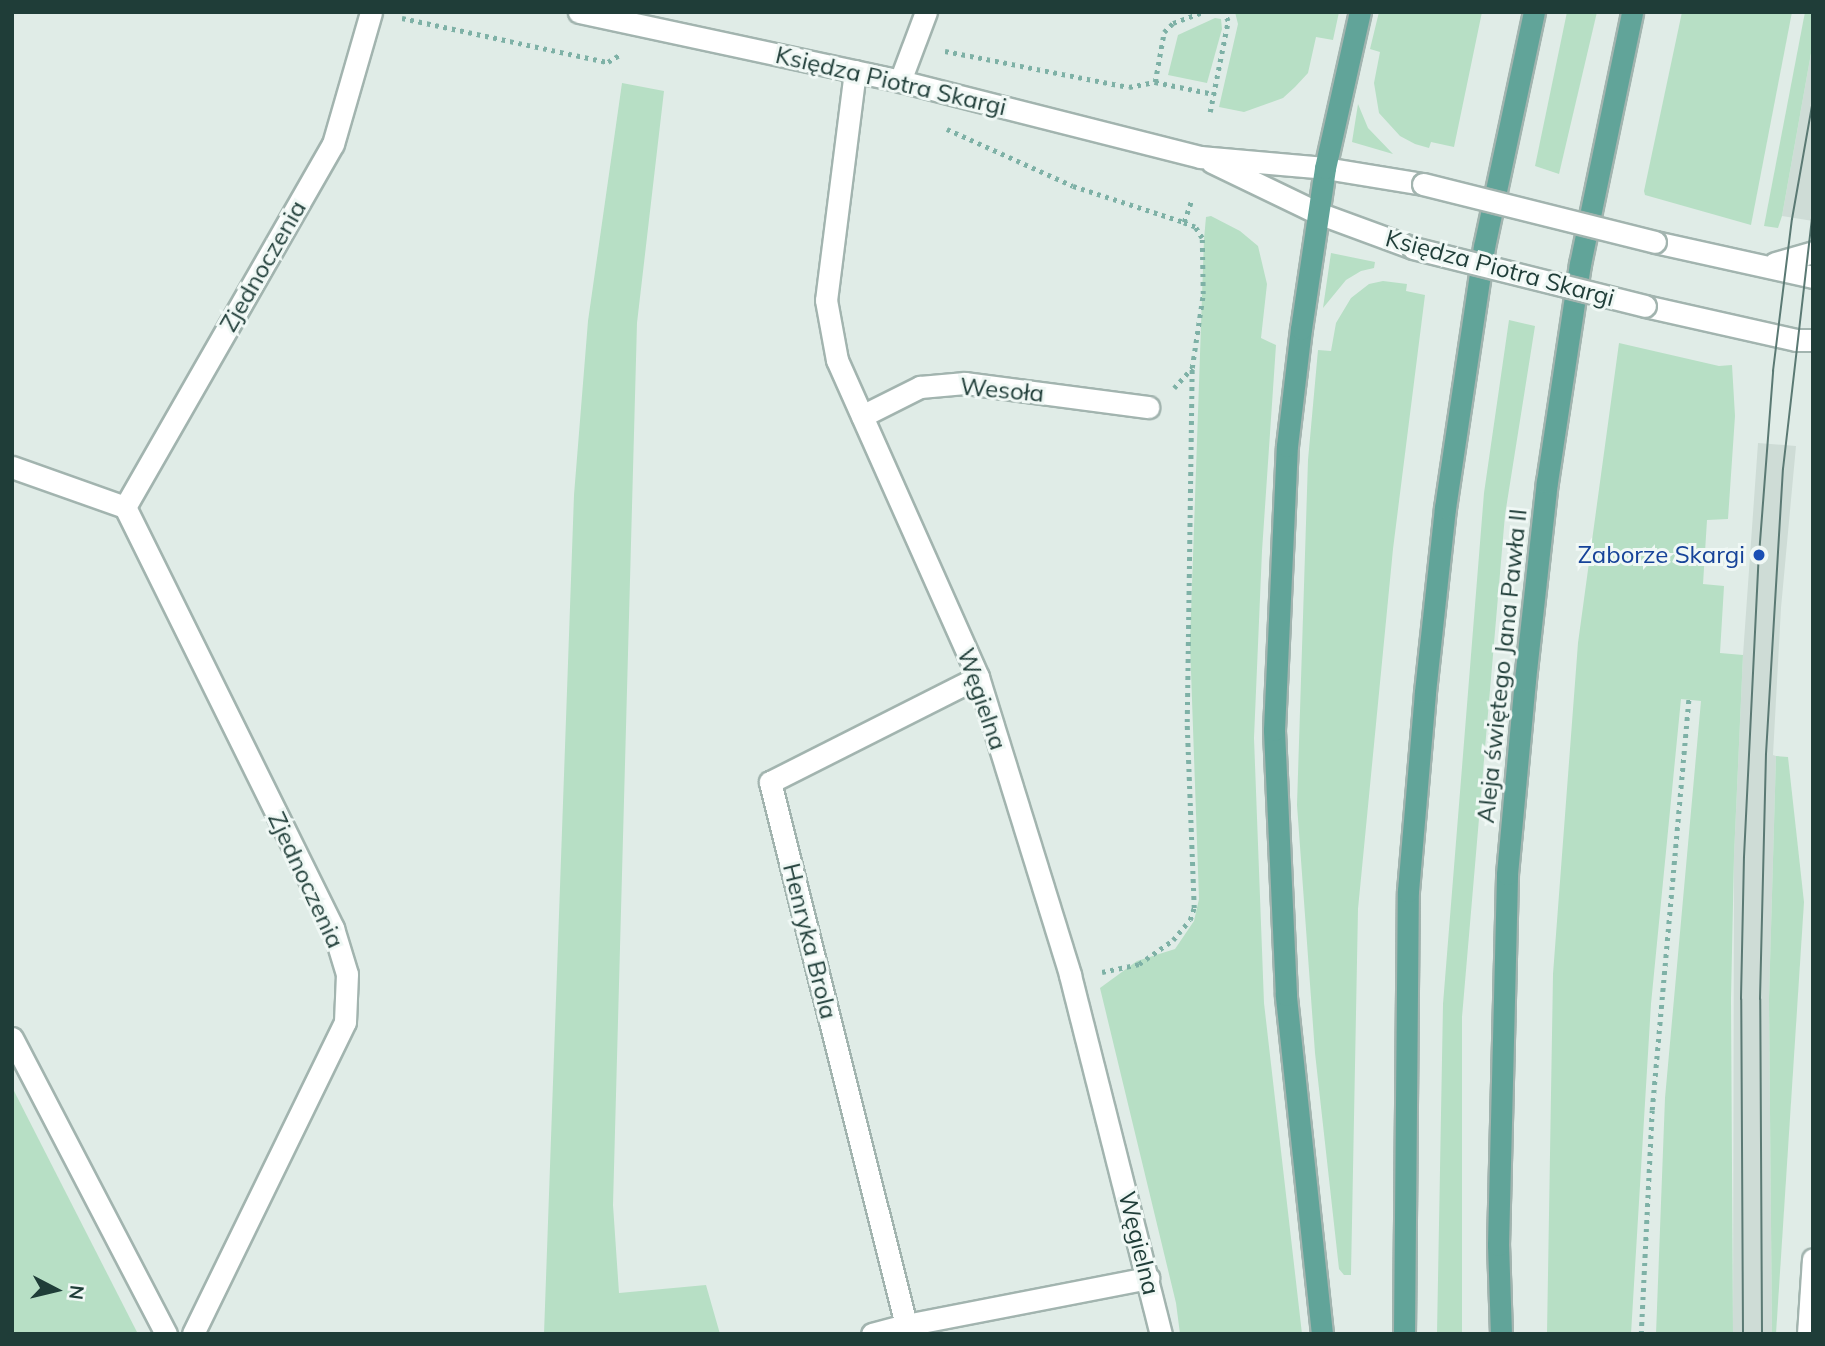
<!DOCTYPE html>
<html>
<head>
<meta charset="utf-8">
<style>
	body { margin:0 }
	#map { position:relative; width:1825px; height:1346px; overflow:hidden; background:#e0ece7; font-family:Mulish,sans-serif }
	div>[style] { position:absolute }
	.built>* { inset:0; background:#cedcd6 }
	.green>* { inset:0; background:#b7dfc5 }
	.path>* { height:4.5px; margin-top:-2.25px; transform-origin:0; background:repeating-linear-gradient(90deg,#7eb1a6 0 3.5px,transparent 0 8.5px) }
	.roads { filter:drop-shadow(2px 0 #a2b4af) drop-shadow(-2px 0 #a2b4af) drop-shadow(0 2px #a2b4af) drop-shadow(0 -2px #a2b4af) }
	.minor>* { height:21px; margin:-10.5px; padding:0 10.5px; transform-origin:10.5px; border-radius:10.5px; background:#fff }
	.major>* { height:21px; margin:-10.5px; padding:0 10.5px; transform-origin:10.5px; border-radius:10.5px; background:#61a499 }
	.tram>* { height:2px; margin:-1px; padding:0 1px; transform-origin:1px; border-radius:1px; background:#5a7973 }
	.bridges { filter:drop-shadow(2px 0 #a2b4af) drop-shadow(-2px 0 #a2b4af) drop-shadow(0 2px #a2b4af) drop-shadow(0 -2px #a2b4af) }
	.minor-bridge>* { height:21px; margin:-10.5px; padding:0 10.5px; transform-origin:10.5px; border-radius:10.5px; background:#fff }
	.dots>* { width:19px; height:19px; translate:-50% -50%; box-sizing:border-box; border:4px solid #f0f8f5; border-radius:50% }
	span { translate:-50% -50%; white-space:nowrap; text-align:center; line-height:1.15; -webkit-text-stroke:6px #f0f8f5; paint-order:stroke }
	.street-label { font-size:24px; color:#1f3d38 }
	.transit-label { font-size:24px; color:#164399 }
	.right { translate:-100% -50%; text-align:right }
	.frame { position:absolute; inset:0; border:14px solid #1f3d38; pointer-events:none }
	.north { position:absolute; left:21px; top:1255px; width:70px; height:70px; -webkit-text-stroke:5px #f0f8f5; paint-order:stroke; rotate:97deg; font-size:19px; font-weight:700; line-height:28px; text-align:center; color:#1f3d38 }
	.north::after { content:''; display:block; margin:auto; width:24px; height:32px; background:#1f3d38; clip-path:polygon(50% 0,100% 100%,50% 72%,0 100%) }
</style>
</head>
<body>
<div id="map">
	<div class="built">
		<i style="clip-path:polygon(1813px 42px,1813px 221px,1782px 216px)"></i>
		<i style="clip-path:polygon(1758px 443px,1796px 446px,1781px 608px,1773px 755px,1776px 756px,1769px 999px,1772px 1334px,1733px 1334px,1734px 856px,1743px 655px)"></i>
	</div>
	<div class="green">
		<i style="clip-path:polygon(1235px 12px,1339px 12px,1333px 40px,1316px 37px,1308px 73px,1295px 87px,1283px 98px,1244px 112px,1219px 107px,1238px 24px)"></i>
		<i style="clip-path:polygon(1379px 12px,1482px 12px,1454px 147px,1431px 142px,1429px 148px,1415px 144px,1400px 136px,1379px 113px,1374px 83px,1380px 52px,1370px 49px)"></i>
		<i style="clip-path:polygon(1567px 12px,1597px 12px,1559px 174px,1535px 166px)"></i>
		<i style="clip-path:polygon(1682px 12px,1792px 12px,1751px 225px,1645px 195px,1644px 191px)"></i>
		<i style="clip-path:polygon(1805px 12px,1813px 12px,1813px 42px,1782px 216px,1778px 228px,1764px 226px)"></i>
		<i style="clip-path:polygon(1215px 18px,1221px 19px,1222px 29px,1207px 83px,1168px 75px,1178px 35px)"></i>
		<i style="clip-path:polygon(622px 83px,664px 91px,637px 323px,613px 1205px,619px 1293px,706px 1285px,720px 1334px,544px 1334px,574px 495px,588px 321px)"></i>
		<i style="clip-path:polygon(1358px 104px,1368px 128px,1393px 154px,1352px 142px)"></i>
		<i style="clip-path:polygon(1211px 216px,1240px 231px,1258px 246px,1267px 284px,1261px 338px,1276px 345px,1262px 551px,1254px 738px,1264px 1003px,1302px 1334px,1180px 1334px,1176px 1303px,1100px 988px,1137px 961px,1175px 949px,1194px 921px,1199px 899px,1190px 643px,1204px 239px,1206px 217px)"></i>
		<i style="clip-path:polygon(1331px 253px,1375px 262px,1374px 268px,1361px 271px,1346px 280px,1323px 308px)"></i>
		<i style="clip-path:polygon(1383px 281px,1407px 284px,1406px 291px,1425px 295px,1393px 549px,1358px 909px,1351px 1275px,1344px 1275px,1339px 1269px,1315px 1053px,1297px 805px,1308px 460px,1318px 350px,1331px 351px,1336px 323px,1351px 298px,1369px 284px)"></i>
		<i style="clip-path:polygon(1509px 320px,1535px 326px,1505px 515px,1462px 1017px,1462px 1334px,1437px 1334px,1443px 1004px,1484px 493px)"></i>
		<i style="clip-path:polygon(1619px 343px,1719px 366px,1732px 365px,1735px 416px,1728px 519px,1707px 520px,1703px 584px,1724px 586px,1720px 653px,1743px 655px,1734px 856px,1731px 999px,1733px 1334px,1656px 1334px,1665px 1098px,1701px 701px,1681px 699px,1651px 1004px,1631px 1334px,1547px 1334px,1553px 974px,1578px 643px)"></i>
		<i style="clip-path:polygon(1776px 756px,1788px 757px,1804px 902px,1776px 1334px,1772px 1334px,1769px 999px)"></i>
		<i style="clip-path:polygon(12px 1087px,138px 1334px,12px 1334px)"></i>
	</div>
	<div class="path">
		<i style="left:402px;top:18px;width:211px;rotate:12.1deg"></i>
		<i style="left:608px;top:62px;width:15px;rotate:-32deg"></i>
		<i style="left:945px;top:51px;width:187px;rotate:11.1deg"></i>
		<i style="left:1129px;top:87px;width:26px;rotate:-11deg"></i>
		<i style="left:1155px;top:82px;width:51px;rotate:-79.8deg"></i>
		<i style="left:1164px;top:32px;width:13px;rotate:-45deg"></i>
		<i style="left:1173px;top:23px;width:33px;rotate:-20deg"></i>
		<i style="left:1155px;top:82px;width:60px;rotate:11.5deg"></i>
		<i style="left:1210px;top:112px;width:93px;rotate:-78.8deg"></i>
		<i style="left:1228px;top:21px;width:10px;rotate:-114deg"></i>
		<i style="left:947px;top:129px;width:138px;rotate:24.3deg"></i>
		<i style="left:1073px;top:186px;width:117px;rotate:18deg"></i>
		<i style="left:1184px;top:222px;width:24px;rotate:-71deg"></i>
		<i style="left:1174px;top:388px;width:27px;rotate:-48deg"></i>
		<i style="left:1102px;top:972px;width:38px;rotate:-12deg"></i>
		<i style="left:1139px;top:964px;width:42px;rotate:-35.2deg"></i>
		<i style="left:1173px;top:940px;width:26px;rotate:-50deg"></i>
		<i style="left:1190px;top:920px;width:13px;rotate:-72deg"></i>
		<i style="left:1194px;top:908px;width:186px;rotate:-92.2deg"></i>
		<i style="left:1187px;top:722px;width:354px;rotate:-89.2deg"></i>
		<i style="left:1192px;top:368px;width:75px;rotate:-81.5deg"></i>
		<i style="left:1203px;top:294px;width:56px;rotate:-91deg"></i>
		<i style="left:1202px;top:238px;width:13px;rotate:-122deg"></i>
		<i style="left:1195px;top:227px;width:12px;rotate:-160deg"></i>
		<i style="left:1641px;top:1334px;width:224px;rotate:-87.2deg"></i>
		<i style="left:1652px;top:1110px;width:413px;rotate:-84.9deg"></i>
	</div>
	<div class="roads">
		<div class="minor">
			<i style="left:579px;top:12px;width:328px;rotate:12.1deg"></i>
			<i style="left:900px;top:81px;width:309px;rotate:14.2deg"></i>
			<i style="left:1200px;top:157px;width:125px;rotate:5deg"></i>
			<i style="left:1325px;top:168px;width:99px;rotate:9.3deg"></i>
			<i style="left:855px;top:71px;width:231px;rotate:97.2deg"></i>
			<i style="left:826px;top:300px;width:61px;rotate:79.6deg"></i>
			<i style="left:837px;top:360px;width:347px;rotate:66deg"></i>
			<i style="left:978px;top:677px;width:312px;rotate:72.8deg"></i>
			<i style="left:1070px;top:975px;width:370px;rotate:75.8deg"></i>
			<i style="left:900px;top:81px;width:74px;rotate:-69.4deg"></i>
			<i style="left:1212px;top:162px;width:118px;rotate:25.7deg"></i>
			<i style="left:1318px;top:213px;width:101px;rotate:20.2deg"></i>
			<i style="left:1655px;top:242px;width:162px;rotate:12.5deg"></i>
			<i style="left:1775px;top:263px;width:40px;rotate:-16deg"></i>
			<i style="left:1645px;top:306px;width:155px;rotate:12.7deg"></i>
			<i style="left:1796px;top:340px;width:17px"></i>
			<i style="left:862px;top:416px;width:65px;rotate:-26.6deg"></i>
			<i style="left:920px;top:387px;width:45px;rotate:-5.1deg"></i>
			<i style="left:965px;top:383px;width:185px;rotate:7.5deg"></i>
			<i style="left:12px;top:467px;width:120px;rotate:19.5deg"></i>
			<i style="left:125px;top:507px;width:470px;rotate:63.7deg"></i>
			<i style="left:333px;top:928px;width:48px;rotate:73.1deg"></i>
			<i style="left:347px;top:974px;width:48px;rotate:92.4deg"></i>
			<i style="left:345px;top:1022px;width:347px;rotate:116deg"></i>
			<i style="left:125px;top:507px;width:418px;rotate:-60.2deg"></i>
			<i style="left:333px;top:144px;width:137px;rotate:-73.9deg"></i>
			<i style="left:978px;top:677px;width:233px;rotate:153.2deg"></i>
			<i style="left:770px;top:782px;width:560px;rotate:75.94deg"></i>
			<i style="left:906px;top:1325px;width:247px;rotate:-11deg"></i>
			<i style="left:12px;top:1038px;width:334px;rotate:62.5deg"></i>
			<i style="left:872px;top:1334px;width:35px;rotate:-15deg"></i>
			<i style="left:1808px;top:1334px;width:75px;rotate:-86.2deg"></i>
		</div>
		<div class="major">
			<i style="left:1322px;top:1334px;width:341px;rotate:-96.1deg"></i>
			<i style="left:1286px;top:995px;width:265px;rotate:-92.6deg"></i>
			<i style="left:1274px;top:730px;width:284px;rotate:-87.4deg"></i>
			<i style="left:1287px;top:446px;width:118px;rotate:-83.2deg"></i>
			<i style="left:1301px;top:329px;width:163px;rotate:-81.5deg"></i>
			<i style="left:1325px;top:168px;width:160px;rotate:-77.4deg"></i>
			<i style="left:1404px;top:1334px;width:443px;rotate:-89.5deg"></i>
			<i style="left:1408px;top:891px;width:200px;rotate:-85.1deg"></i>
			<i style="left:1425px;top:692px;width:185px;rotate:-83.8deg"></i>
			<i style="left:1445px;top:508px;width:264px;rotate:-81.5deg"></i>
			<i style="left:1484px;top:247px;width:240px;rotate:-78deg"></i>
			<i style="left:1501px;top:1334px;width:89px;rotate:-91.9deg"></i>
			<i style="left:1498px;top:1245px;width:371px;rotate:-88.6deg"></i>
			<i style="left:1507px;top:874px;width:195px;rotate:-84.7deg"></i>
			<i style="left:1525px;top:680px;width:199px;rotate:-83.7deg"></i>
			<i style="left:1547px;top:482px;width:220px;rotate:-81.4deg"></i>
			<i style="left:1580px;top:264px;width:257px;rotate:-78.3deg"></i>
		</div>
	</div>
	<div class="tram">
		<i style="left:1743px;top:1334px;width:335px;rotate:-90.3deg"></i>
		<i style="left:1741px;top:999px;width:142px;rotate:-88.8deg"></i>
		<i style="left:1744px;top:857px;width:302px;rotate:-87.2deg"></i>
		<i style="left:1759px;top:555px;width:185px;rotate:-85.6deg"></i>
		<i style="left:1773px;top:371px;width:153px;rotate:-82.9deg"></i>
		<i style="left:1792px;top:219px;width:121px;rotate:-80deg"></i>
		<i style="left:1762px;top:1334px;width:335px;rotate:-90.3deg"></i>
		<i style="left:1760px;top:999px;width:245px;rotate:-88.6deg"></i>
		<i style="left:1766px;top:754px;width:286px;rotate:-86.6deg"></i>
		<i style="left:1783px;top:469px;width:262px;rotate:-83.4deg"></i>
	</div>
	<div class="bridges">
		<div class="minor-bridge">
			<i style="left:1423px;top:184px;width:239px;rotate:14deg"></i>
			<i style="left:1413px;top:248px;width:239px;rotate:14deg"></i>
		</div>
	</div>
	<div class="dots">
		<i style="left:1759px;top:555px;background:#1a4fb4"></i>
	</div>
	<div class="street-label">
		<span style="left:891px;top:81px;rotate:13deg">Księdza Piotra Skargi</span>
		<span style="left:263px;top:266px;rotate:-60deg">Zjednoczenia</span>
		<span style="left:1500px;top:268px;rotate:15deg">Księdza Piotra Skargi</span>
		<span style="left:1002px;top:390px;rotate:5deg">Wesoła</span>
		<span style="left:1502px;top:666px;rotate:-84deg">Aleja świętego Jana Pawła II</span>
		<span style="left:982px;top:699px;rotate:71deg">Węgielna</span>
		<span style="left:306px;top:880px;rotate:65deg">Zjednoczenia</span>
		<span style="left:810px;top:941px;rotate:76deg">Henryka Brola</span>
		<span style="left:1139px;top:1243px;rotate:76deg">Węgielna</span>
	</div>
	<div class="transit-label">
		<span class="right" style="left:1745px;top:555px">Zaborze Skargi</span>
	</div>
	<div class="frame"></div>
	<div class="north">N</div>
</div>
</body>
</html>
